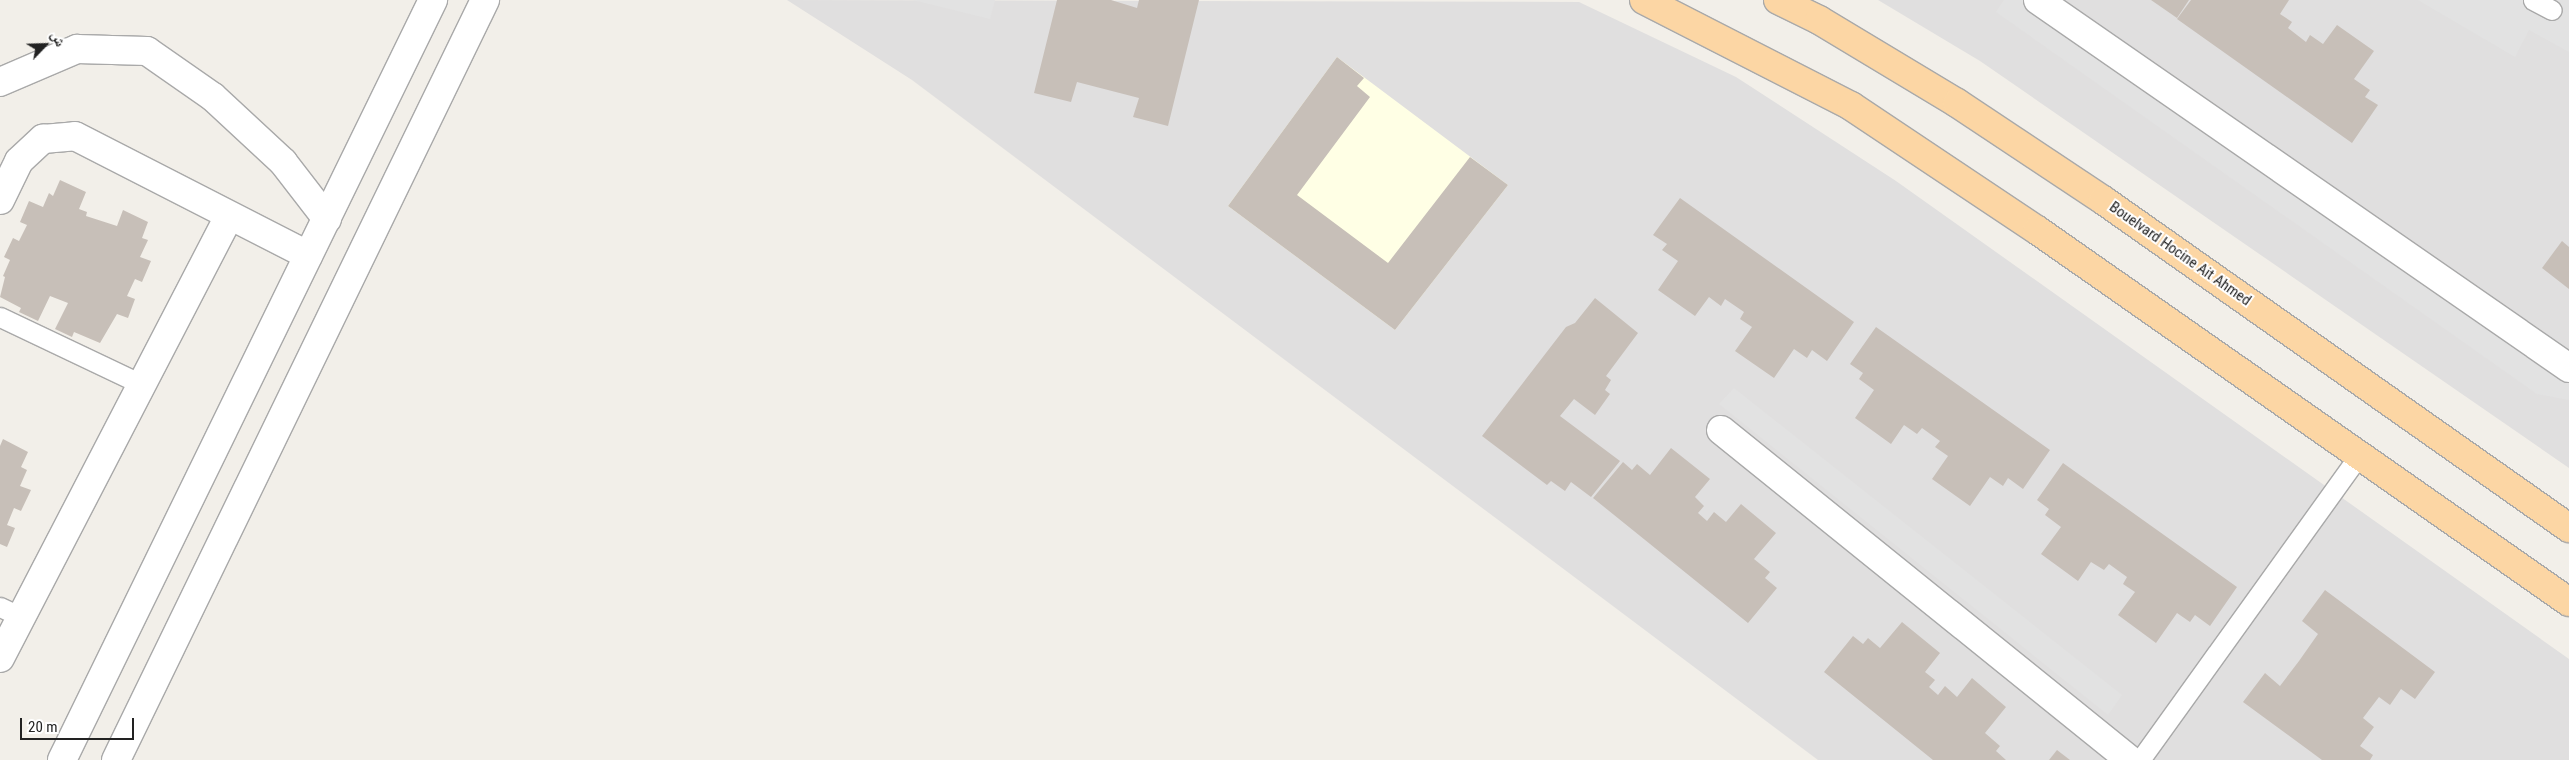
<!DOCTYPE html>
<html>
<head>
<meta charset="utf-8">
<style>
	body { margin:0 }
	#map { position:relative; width:2569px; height:760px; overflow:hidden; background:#f2efe9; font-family:"Roboto Condensed","Noto Naskh Arabic",sans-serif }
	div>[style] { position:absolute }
	.residential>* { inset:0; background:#e0dfdf }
	.education>* { inset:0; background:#ffffe5 }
	.parking>* { inset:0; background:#e2e2e2 }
	.building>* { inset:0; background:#c7bfb8 }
	.roads { filter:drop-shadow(1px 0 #a9a9a9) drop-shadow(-1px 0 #a9a9a9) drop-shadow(0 1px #a9a9a9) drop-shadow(0 -1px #a9a9a9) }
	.service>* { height:19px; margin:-9.5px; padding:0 9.5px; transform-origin:9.5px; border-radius:9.5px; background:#fff }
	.minor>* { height:28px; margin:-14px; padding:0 14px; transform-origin:14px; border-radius:14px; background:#fff }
	.tertiary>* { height:28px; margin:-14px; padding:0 14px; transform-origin:14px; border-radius:14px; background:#fff }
	.primary>* { height:28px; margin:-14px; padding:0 14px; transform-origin:14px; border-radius:14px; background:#fcd6a4 }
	span { translate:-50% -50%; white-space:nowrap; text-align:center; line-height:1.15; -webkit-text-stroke:4px #fff; paint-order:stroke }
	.street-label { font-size:15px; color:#222 }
	.north { position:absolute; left:20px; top:20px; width:50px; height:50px; -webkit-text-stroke:4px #fff; paint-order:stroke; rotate:66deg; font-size:14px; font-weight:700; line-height:20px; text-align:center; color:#222 }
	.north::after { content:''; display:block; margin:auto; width:18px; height:22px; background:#222; clip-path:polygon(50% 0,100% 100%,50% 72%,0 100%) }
	.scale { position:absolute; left:20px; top:718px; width:114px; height:22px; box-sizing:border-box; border:2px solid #222; border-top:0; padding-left:6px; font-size:15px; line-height:18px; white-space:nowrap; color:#222; -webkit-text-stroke:4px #fff; paint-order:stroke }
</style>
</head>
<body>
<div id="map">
	<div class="residential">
		<i style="clip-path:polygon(787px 0,1579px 2px,1736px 77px,1896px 181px,2569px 659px,2569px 760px,1818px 760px,912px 80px)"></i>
		<i style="clip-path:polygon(1878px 0,2569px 0,2569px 468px,1980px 61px)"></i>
	</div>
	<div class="education">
		<i style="clip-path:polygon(1337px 57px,1508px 185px,1395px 330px,1228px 206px)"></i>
	</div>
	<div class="parking">
		<i style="clip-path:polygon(913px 0,995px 0,990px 19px)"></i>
		<i style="clip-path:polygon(2004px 0,2023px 0,2569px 382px,2569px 400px,2537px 394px,1996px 12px)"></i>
		<i style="clip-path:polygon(2418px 0,2569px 0,2569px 52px,2529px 30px,2515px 57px)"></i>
		<i style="clip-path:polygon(1734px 388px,2122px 695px,2108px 715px,1719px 404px)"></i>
	</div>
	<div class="building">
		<i style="clip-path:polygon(1057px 0,1111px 0,1137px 8px,1139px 0,1199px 0,1168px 126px,1133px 117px,1139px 98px,1077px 82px,1071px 102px,1034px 93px)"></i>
		<i style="clip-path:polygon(2151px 0,2189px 0,2177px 18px)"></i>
		<i style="clip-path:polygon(2191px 0,2289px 0,2280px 14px,2292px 22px,2288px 28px,2306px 42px,2310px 35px,2323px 44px,2337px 25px,2374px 51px,2354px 79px,2370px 90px,2365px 97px,2378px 105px,2352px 143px,2177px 19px)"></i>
		<i style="clip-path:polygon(1337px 57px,1364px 78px,1357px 86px,1370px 97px,1297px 195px,1388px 263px,1470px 157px,1508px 185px,1395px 330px,1228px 206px)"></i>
		<i style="clip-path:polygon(60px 180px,86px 192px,79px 209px,87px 212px,86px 216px,117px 226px,123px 210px,148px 222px,142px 238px,148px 240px,140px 257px,151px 261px,142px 282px,135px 279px,127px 296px,135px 299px,128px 318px,117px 314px,100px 343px,74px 332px,72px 337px,55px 329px,68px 303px,50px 296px,38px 321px,19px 312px,21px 308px,0 297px,5px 277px,3px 276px,10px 260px,4px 257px,13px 238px,19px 241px,27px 225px,20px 222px,29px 201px,43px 207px,49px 193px,53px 196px)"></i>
		<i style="clip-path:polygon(1680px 198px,1854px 322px,1827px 361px,1812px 350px,1807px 358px,1794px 349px,1774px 378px,1735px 351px,1752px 327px,1740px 319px,1744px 312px,1725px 299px,1721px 306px,1709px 297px,1695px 316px,1658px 290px,1678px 261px,1662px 250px,1667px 244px,1653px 235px)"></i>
		<i style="clip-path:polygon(2562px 241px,2569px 247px,2569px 289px,2542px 268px)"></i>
		<i style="clip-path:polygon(1595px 298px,1638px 333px,1606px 376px,1611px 380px,1605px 390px,1610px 394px,1595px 415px,1574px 399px,1560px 416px,1620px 461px,1591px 497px,1571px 482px,1565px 491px,1551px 481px,1547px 485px,1482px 436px,1566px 327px,1575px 323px)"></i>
		<i style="clip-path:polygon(1876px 327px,2050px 450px,2023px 489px,2008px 478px,2003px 486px,1990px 477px,1970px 506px,1932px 479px,1948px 456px,1935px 447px,1940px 441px,1922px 428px,1917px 434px,1904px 425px,1891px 444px,1855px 418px,1874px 390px,1859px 379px,1863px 373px,1850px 364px)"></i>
		<i style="clip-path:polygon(3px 439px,28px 452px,21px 467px,27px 470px,20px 486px,31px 490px,21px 511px,14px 508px,7px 525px,15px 528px,7px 547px,0 544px,0 446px)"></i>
		<i style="clip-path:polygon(1671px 448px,1710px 479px,1695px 497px,1704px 506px,1698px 513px,1707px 521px,1714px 512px,1726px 522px,1741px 504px,1776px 533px,1754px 559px,1770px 572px,1765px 578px,1777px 588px,1748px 623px,1593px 498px,1623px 462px,1632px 470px,1637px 464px,1650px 475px)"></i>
		<i style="clip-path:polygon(2063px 463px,2237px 587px,2210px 626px,2195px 615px,2190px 622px,2177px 613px,2156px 643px,2118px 615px,2135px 592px,2123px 584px,2127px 577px,2109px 564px,2104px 570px,2091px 562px,2078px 581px,2041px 554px,2061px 527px,2045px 515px,2049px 509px,2037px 500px)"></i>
		<i style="clip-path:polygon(2325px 590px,2435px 672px,2415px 699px,2401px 689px,2390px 705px,2379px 697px,2363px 718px,2374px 727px,2360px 746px,2373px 755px,2370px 760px,2322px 760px,2243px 702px,2265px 673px,2280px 686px,2299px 661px,2318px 634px,2302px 621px)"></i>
		<i style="clip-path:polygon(1902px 622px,1940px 653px,1925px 672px,1935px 680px,1929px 687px,1938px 695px,1945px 686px,1957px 697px,1972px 678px,2006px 707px,1985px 733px,2000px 746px,1996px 751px,2006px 760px,1933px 760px,1824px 672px,1853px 636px,1863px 644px,1868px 638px,1880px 648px)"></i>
		<i style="clip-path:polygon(2057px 750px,2070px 760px,2049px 760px)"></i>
	</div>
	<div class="roads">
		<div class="service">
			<i style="left:2533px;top:0;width:21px;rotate:28deg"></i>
			<i style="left:0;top:317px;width:158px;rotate:25.4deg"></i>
			<i style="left:0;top:607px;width:23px;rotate:25deg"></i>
			<i style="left:2140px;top:760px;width:375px;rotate:-54.3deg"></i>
		</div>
		<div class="minor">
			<i style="left:2038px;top:0;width:646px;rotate:34.72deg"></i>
			<i style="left:0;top:82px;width:84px;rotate:-23.2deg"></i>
			<i style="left:77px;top:49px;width:70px;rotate:1.6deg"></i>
			<i style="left:147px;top:51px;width:80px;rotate:34.9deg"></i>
			<i style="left:213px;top:97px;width:96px;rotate:42.9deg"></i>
			<i style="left:283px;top:162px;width:72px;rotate:52.3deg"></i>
			<i style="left:0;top:200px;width:43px;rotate:-64deg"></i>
			<i style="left:19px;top:161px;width:33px;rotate:-43deg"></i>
			<i style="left:43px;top:139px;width:32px;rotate:-5deg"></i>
			<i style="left:75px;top:136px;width:262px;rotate:27.1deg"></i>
			<i style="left:1721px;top:430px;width:526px;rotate:38.9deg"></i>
			<i style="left:0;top:658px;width:497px;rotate:-62.6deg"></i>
		</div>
		<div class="tertiary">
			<i style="left:62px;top:760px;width:846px;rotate:-63.98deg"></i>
			<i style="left:116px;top:760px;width:845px;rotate:-64.1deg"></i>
		</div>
		<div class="primary">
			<i style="left:1644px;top:0;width:233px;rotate:27.1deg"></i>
			<i style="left:1851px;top:106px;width:224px;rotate:33.7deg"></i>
			<i style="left:2037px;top:230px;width:649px;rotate:34.96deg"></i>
			<i style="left:1778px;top:0;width:46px;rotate:26deg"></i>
			<i style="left:1819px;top:20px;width:161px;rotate:31deg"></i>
			<i style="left:1957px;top:103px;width:175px;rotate:33.6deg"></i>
			<i style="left:2103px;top:200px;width:570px;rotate:35.14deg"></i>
		</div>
	</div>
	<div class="street-label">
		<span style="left:2180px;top:254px;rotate:35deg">Bouelvard Hocine Ait Ahmed</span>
	</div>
	<div class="north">ش</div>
	<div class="scale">20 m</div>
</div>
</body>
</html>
